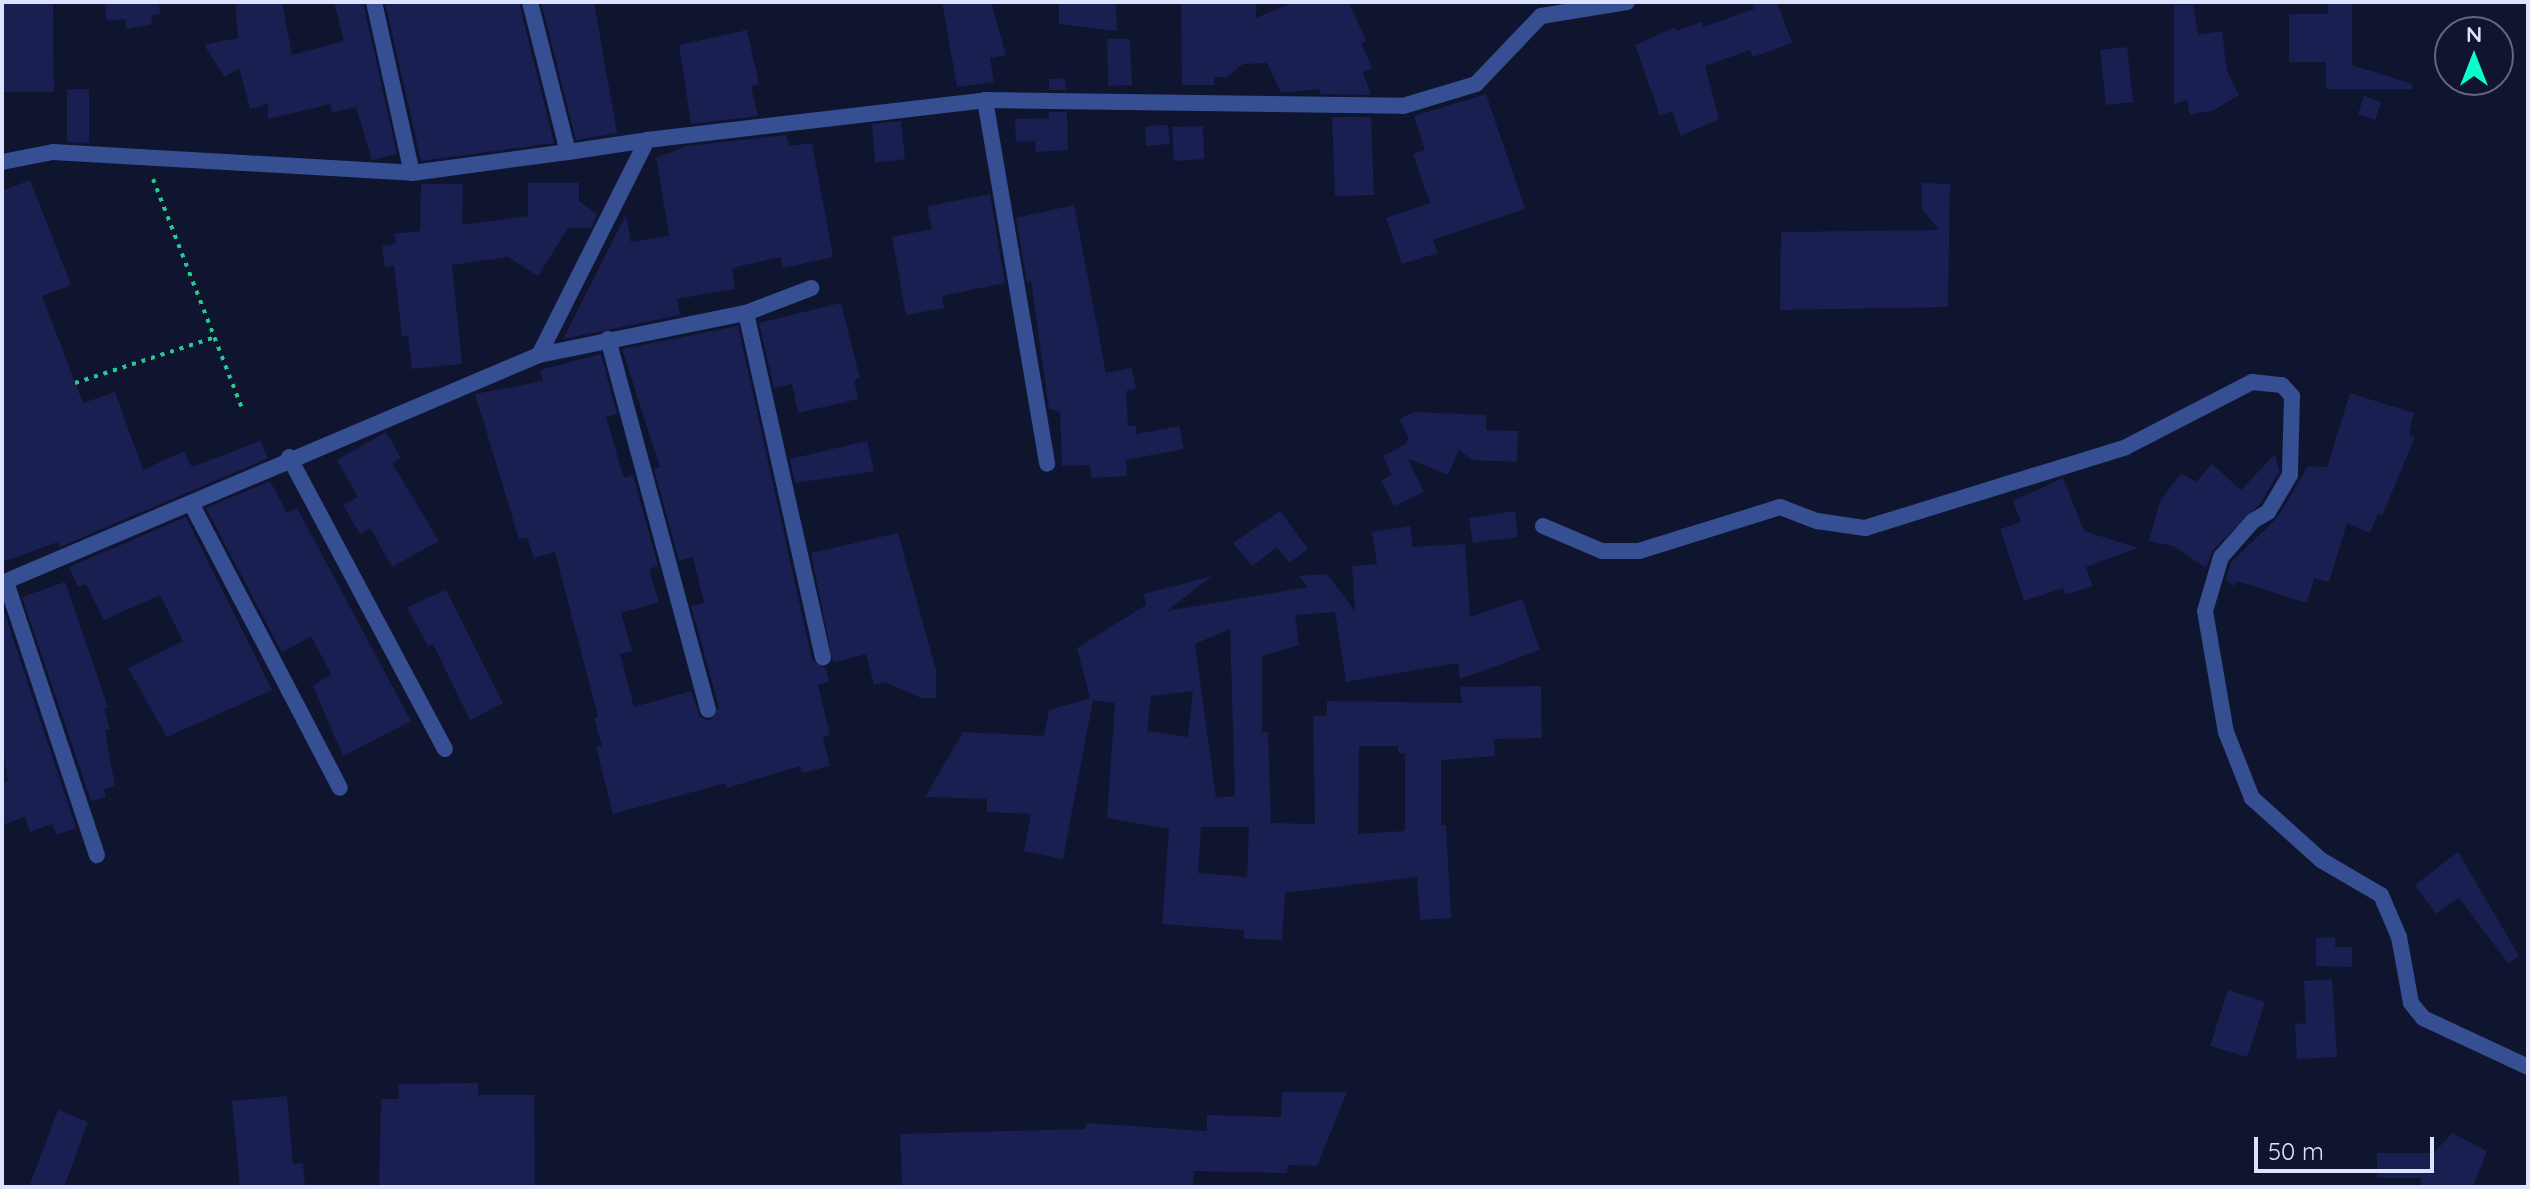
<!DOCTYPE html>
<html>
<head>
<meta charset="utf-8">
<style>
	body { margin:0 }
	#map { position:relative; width:2530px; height:1189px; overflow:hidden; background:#0f142f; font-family:Quicksand,sans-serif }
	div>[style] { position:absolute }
	.building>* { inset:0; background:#191f51 }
	.path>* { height:4px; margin-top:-2px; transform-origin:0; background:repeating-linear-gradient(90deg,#25cb8e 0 4px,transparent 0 10px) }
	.street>* { height:16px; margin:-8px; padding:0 8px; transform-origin:8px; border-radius:8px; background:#364f92 }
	span { translate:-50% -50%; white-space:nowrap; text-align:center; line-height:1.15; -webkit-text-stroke:6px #0f142f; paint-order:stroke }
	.frame { position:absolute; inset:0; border:4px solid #dde3ff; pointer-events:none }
	.north { position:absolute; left:2434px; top:16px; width:80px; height:80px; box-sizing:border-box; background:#0f142f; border:2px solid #616782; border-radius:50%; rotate:0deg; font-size:22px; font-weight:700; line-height:32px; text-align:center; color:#dde3ff }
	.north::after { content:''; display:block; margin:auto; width:28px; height:36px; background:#09ffcc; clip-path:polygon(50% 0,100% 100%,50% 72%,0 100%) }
	.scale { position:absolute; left:2254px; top:1137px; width:180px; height:36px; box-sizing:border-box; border:4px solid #dde3ff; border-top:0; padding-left:10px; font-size:24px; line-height:28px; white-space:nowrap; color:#dde3ff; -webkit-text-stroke:6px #0f142f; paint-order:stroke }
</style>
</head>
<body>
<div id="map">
	<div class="building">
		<i style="clip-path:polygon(2px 2px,53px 2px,54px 92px,2px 92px)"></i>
		<i style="clip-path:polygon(104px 2px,159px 2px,160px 14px,151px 15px,152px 24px,126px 29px,125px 19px,107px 21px)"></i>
		<i style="clip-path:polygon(235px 2px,282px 2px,292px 55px,344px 41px,334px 2px,363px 2px,397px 154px,372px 160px,356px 107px,332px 113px,330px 104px,268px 119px,268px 104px,250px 109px,239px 68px,225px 77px,204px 45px,238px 38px)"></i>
		<i style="clip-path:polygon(385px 2px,519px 2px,554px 143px,421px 161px)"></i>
		<i style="clip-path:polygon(541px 2px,594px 2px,617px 133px,576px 140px)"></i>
		<i style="clip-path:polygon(942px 2px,991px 2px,1006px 55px,990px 58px,994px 82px,957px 87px)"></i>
		<i style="clip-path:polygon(1059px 2px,1116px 2px,1117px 31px,1059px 24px)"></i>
		<i style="clip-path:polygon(1181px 2px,1256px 2px,1256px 18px,1293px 2px,1349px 2px,1366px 41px,1361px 43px,1372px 68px,1363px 72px,1371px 95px,1321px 94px,1319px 89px,1281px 93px,1267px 63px,1243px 64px,1227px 77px,1214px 77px,1214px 85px,1182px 85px)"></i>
		<i style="clip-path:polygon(1751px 2px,1777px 2px,1792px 43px,1753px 57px,1750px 50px,1705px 66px,1719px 119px,1681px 136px,1672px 111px,1660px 116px,1635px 45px,1675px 27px,1676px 31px,1702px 22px,1703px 27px,1754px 9px)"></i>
		<i style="clip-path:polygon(2328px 2px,2352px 2px,2352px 65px,2412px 84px,2412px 89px,2326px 89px,2326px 62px,2289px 62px,2289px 14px,2328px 14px)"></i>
		<i style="clip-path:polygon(2174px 5px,2193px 5px,2198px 35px,2222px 31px,2227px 71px,2239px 95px,2214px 110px,2190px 115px,2187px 100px,2174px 104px)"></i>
		<i style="clip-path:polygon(747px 30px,759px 84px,751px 86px,758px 116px,691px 124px,679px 45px)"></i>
		<i style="clip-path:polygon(1107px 39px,1130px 39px,1132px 85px,1108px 86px)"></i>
		<i style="clip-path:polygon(2127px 47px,2133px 102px,2106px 105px,2100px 50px)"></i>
		<i style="clip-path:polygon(1065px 78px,1066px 90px,1049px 90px,1049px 79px)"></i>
		<i style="clip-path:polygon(67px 89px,89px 89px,89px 143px,67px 142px)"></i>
		<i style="clip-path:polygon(1486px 94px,1525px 209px,1433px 240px,1438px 253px,1402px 264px,1386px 218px,1430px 203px,1413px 154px,1425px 150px,1414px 116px)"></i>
		<i style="clip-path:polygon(2364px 96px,2381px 102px,2375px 120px,2358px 114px)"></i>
		<i style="clip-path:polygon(1049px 112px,1067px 112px,1068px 150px,1036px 152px,1035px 141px,1016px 142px,1015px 119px,1049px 118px)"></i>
		<i style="clip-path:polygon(1332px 117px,1371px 117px,1374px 195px,1335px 196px)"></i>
		<i style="clip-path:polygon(901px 121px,905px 159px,875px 163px,872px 124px)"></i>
		<i style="clip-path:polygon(1168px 125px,1170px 144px,1146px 146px,1145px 126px)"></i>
		<i style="clip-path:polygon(1203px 126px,1204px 159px,1174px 161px,1172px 127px)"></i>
		<i style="clip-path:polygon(786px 135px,789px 146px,812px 143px,833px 257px,783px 268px,780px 257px,732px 268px,735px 289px,677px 299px,680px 315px,563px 339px,626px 215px,631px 242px,669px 236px,656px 158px,687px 146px)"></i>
		<i style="clip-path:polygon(30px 180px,71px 285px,42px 296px,83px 403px,115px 392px,143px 470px,184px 451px,192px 467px,260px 441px,268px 458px,60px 547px,58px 542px,2px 562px,2px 191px)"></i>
		<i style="clip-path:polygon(528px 183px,579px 183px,579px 201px,597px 214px,591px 228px,568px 228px,538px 276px,508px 257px,452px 265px,462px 364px,412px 369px,408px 336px,402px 337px,394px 266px,385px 267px,382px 246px,396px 244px,394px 234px,420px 231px,421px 184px,463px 184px,462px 225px,528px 216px)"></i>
		<i style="clip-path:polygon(1922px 183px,1950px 184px,1948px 307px,1780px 310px,1781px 232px,1939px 230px,1922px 209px)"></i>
		<i style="clip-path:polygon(990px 194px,1005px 283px,942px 296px,944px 308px,906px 315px,892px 237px,932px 229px,927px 206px)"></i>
		<i style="clip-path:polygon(1074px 205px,1106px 373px,1132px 368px,1136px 389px,1126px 391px,1128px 426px,1136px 426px,1136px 434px,1179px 426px,1184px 449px,1126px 460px,1127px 476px,1091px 478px,1090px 465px,1062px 466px,1060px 412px,1049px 409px,1031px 281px,1027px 282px,1016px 218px)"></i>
		<i style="clip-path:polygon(841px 303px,860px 378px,854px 380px,858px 399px,798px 413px,792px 384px,774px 388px,759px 323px)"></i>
		<i style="clip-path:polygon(738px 326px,812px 660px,826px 669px,829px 682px,818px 685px,830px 735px,823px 737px,830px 766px,802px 773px,800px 766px,727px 788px,726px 783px,613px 814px,596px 747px,602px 746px,594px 718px,598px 717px,555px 552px,534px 558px,527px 537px,519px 539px,475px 394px,543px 381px,540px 370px,601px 354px,617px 414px,606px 417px,624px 478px,633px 475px,658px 566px,649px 569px,659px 602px,621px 613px,632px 651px,620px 654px,634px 707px,691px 691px,700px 717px,710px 721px,719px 707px,691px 606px,704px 603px,693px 557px,679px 561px,654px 469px,660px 467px,622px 349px)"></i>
		<i style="clip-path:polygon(2350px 393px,2414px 413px,2409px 434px,2415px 437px,2382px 516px,2378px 514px,2370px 533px,2347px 523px,2329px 582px,2314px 578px,2307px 603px,2237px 581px,2234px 586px,2226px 580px,2231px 562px,2277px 518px,2308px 466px,2327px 467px)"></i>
		<i style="clip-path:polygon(1413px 412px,1486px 415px,1486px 430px,1518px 431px,1517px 462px,1472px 460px,1459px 450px,1448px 475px,1407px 458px,1424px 492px,1394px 506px,1381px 480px,1392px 475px,1383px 456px,1406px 444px,1409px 438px,1399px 419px)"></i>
		<i style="clip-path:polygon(386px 432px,401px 458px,392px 463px,439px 541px,392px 567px,370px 528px,360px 534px,343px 505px,358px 497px,337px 460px)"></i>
		<i style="clip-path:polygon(867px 441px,874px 471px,795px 483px,790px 459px)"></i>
		<i style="clip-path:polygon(2275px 454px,2279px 472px,2260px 504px,2213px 550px,2206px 568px,2173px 546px,2149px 541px,2160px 501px,2181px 473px,2196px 482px,2212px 464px,2241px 490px)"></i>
		<i style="clip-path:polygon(2063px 478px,2084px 531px,2138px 548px,2086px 567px,2093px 586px,2065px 595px,2063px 588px,2024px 601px,2000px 529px,2021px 522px,2013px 501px)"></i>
		<i style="clip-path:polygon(270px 481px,287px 513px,297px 508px,411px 721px,343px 756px,313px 686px,331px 674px,311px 636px,282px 653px,206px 508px)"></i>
		<i style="clip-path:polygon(1280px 511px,1308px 549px,1289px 563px,1277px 547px,1252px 566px,1233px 543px)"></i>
		<i style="clip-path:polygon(1515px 511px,1518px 537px,1473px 543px,1469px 518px)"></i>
		<i style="clip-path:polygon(186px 517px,272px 690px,167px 737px,128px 668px,183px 641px,160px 595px,104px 620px,86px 584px,78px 587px,69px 567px)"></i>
		<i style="clip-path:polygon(evenodd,1410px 526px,1413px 547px,1465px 544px,1470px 617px,1522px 599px,1540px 650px,1460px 679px,1458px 663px,1346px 682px,1335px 612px,1295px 615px,1299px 645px,1262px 656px,1262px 732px,1268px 732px,1271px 823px,1315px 824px,1313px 716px,1327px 716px,1327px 701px,1462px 703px,1460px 687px,1541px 686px,1542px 738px,1494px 739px,1495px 756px,1441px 760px,1441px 825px,1446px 825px,1451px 918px,1420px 920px,1417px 877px,1285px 893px,1282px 940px,1244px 939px,1244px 930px,1162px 924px,1169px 829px,1107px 818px,1115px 703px,1093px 700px,1063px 859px,1024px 851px,1031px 814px,987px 812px,987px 799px,925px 797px,963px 732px,1044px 736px,1049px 710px,1090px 698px,1077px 648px,1146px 605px,1144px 594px,1212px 576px,1167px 611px,1308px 587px,1299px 576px,1327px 574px,1355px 611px,1352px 566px,1377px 564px,1372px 532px,1410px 526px,1230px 629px,1235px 796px,1216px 798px,1195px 644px,1230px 629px,1410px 526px,1193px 691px,1188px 737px,1147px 731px,1151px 696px,1193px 691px,1410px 526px,1359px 746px,1398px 746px,1398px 753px,1405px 753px,1405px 831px,1358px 834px,1359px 746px,1410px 526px,1201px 827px,1249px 827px,1247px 877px,1198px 873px,1201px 827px)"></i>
		<i style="clip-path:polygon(898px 533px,936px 670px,936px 698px,921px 698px,885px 682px,874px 685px,866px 654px,833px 663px,811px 553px)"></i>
		<i style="clip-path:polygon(65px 582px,108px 707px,104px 709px,110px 729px,105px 730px,115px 786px,104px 789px,106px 797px,91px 801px,22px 597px)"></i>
		<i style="clip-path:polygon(446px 590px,503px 703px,470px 720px,433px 644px,428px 646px,407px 607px)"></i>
		<i style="clip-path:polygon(2px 605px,76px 828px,57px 835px,52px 824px,30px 832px,25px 817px,2px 825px,2px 783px,8px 781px,2px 744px)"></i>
		<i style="clip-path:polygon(2458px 852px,2519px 956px,2508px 963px,2459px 898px,2436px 914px,2415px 885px)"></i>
		<i style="clip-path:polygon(2335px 937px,2335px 947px,2352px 947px,2352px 967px,2316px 966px,2316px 938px)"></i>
		<i style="clip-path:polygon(2332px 979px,2337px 1057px,2297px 1059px,2295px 1024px,2306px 1023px,2304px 981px)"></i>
		<i style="clip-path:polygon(2228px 990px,2265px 1002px,2247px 1057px,2210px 1046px)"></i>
		<i style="clip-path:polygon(478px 1083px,478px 1095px,534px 1095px,535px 1187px,379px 1187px,381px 1099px,399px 1099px,398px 1084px)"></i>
		<i style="clip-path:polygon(1282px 1092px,1347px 1092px,1317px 1166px,1288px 1165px,1287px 1173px,1194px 1171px,1193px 1187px,902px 1187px,900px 1134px,1085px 1129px,1086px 1123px,1207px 1131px,1207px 1115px,1281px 1117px)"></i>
		<i style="clip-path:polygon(287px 1096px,293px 1164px,303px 1163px,305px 1187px,240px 1187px,232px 1101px)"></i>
		<i style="clip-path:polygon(58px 1110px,88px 1122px,64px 1187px,29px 1187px)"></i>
		<i style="clip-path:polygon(2452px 1133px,2487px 1151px,2473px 1187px,2420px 1187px,2422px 1178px,2377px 1178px,2377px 1153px,2434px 1153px)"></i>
	</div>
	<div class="path">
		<i style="left:153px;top:179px;width:249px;rotate:68.8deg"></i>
		<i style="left:75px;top:383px;width:145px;rotate:-18.1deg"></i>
	</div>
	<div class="street">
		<i style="left:374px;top:2px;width:175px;rotate:77.5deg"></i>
		<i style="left:530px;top:2px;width:155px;rotate:75.8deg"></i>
		<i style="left:568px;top:152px;width:80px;rotate:-8.6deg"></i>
		<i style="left:985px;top:100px;width:369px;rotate:80.3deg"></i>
		<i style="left:2px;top:162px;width:52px;rotate:-11.1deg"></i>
		<i style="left:53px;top:152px;width:360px;rotate:3.3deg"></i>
		<i style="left:412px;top:173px;width:157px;rotate:-7.7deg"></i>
		<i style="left:746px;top:313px;width:353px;rotate:77.4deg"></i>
		<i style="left:608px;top:339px;width:384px;rotate:74.9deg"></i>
		<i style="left:539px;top:355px;width:211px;rotate:-11.5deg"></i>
		<i style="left:746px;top:313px;width:70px;rotate:-21deg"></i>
		<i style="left:289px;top:457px;width:331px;rotate:61.9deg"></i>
		<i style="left:192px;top:505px;width:319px;rotate:62.4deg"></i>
		<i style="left:1543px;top:526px;width:64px;rotate:23deg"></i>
		<i style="left:1602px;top:551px;width:37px"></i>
		<i style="left:1639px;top:551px;width:148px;rotate:-17.3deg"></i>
		<i style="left:1780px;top:507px;width:40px;rotate:21deg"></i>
		<i style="left:1817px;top:521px;width:49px;rotate:8.3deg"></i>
		<i style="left:1865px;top:528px;width:273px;rotate:-17.2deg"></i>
		<i style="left:2126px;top:447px;width:142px;rotate:-27.3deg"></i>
		<i style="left:2252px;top:382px;width:30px;rotate:6deg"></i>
		<i style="left:2282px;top:385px;width:15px;rotate:48deg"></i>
		<i style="left:2292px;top:396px;width:79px;rotate:91.5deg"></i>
		<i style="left:2290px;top:475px;width:43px;rotate:120.7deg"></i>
		<i style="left:2268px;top:512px;width:17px;rotate:149deg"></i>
		<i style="left:2253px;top:521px;width:48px;rotate:131.6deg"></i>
		<i style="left:2221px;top:557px;width:56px;rotate:106.5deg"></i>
		<i style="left:2205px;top:611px;width:123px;rotate:80.2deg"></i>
		<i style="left:2226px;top:732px;width:71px;rotate:68.5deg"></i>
		<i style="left:2252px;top:798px;width:93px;rotate:41.9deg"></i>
		<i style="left:2321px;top:860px;width:69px;rotate:30.3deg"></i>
		<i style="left:2381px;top:895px;width:46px;rotate:66.8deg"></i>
		<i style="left:2399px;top:937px;width:67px;rotate:79.7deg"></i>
		<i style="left:2411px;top:1003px;width:19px;rotate:51deg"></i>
		<i style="left:2423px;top:1018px;width:116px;rotate:25deg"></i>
		<i style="left:6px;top:582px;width:288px;rotate:71.6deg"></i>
		<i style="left:2px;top:583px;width:583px;rotate:-23.01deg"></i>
		<i style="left:539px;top:355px;width:241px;rotate:-63.3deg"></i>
		<i style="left:647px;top:140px;width:340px;rotate:-6.7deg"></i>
		<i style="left:985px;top:100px;width:418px;rotate:0.8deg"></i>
		<i style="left:1403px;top:106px;width:76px;rotate:-16.8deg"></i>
		<i style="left:1476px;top:84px;width:94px;rotate:-46.3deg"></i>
		<i style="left:1541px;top:16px;width:87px;rotate:-9.2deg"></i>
	</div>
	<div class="frame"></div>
	<div class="north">N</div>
	<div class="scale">50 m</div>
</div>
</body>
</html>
